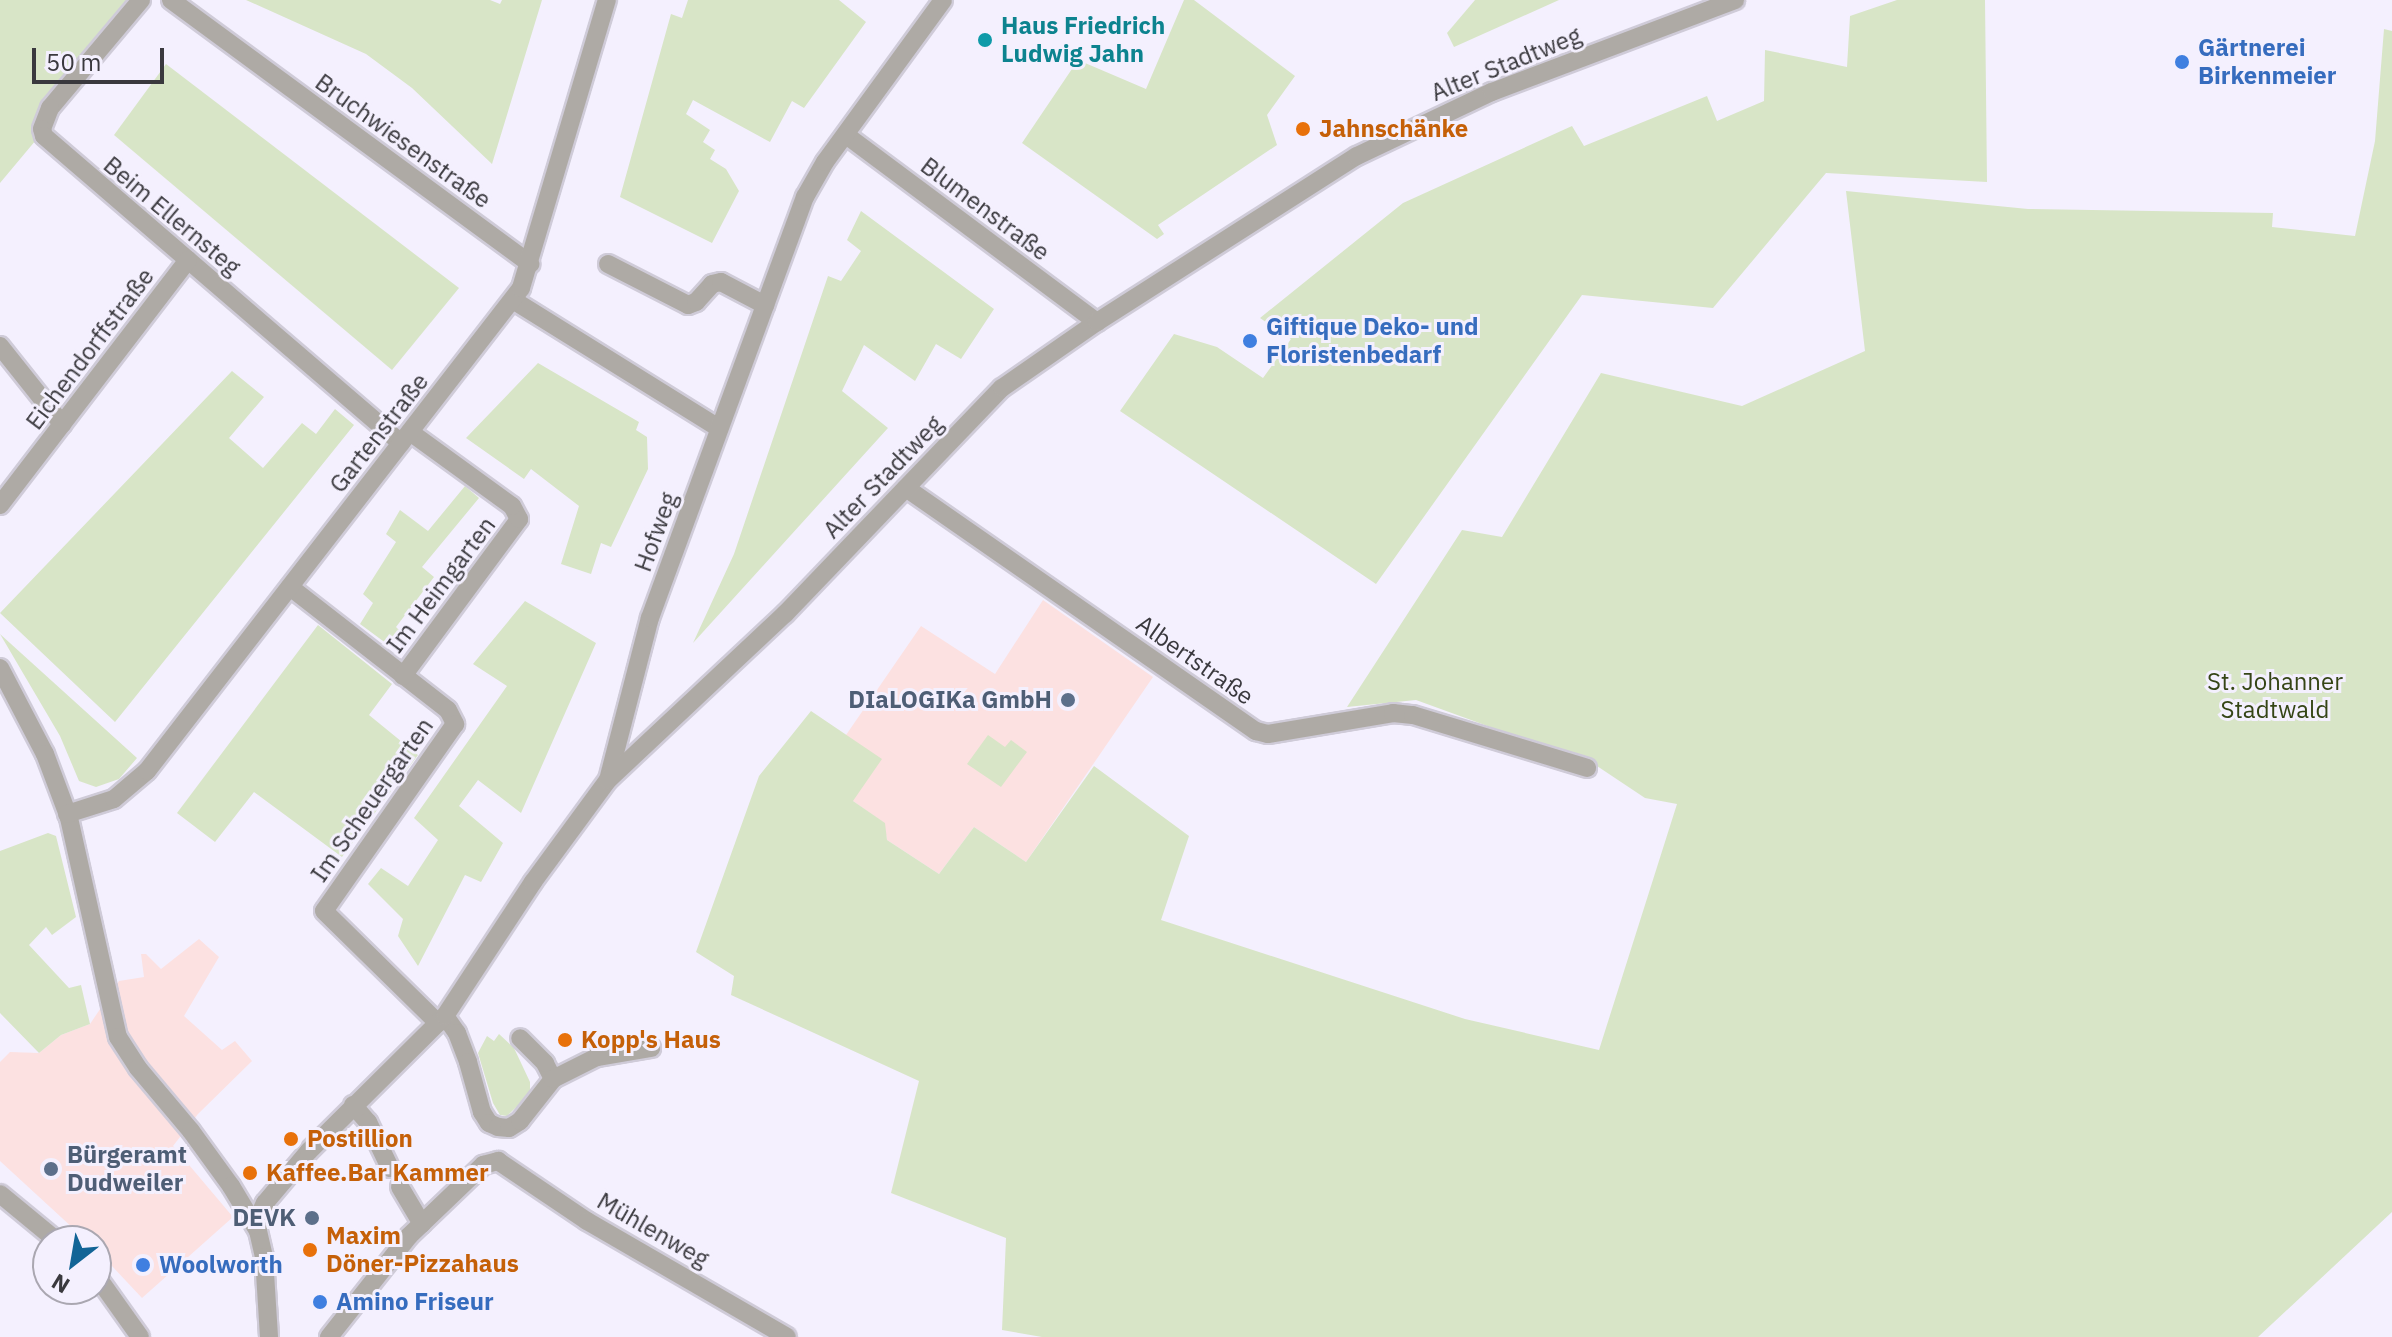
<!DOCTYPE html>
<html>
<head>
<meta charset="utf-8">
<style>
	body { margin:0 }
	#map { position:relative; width:2392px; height:1337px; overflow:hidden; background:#f4f0fe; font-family:"IBM Plex Sans",sans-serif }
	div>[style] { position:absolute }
	.commercial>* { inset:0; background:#fce1e1 }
	.green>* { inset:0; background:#d8e5c7 }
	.roads { filter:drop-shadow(2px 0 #cfcbd8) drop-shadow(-2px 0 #cfcbd8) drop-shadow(0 2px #cfcbd8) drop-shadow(0 -2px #cfcbd8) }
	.minor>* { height:18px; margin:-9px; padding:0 9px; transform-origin:9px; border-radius:9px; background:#aeaaa5 }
	.dots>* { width:22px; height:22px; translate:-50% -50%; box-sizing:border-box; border:4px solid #f4f0fe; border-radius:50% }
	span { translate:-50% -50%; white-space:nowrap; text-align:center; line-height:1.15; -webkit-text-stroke:6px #f4f0fe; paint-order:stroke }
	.culture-label { font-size:24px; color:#0d838f; font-weight:700 }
	.left { translate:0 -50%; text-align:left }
	.shop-label { font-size:24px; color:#366cbe; font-weight:700 }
	.street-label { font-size:24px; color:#3a393e }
	.food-label { font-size:24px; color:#c56008; font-weight:700 }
	.park-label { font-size:24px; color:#354516 }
	.service-label { font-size:24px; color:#4e5e75; font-weight:700 }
	.right { translate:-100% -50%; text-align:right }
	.north { position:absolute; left:32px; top:1225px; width:80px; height:80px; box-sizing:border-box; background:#f4f0fe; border:2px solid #aaa7b1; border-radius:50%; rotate:211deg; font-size:22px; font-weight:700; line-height:32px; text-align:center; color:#3a393e }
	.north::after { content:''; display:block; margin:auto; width:28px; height:36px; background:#126496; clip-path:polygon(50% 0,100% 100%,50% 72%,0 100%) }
	.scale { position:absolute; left:32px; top:48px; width:132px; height:36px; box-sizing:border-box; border:4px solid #3a393e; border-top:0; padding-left:10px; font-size:24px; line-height:28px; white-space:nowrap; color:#3a393e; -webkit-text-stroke:6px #f4f0fe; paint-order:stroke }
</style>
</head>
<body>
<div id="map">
	<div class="commercial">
		<i style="clip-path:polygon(1043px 600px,1153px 677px,1026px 862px,974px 827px,939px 874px,887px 840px,884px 823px,853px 801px,846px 735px,921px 626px,995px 674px)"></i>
		<i style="clip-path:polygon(199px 939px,219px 957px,184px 1016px,222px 1050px,235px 1041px,252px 1061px,198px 1114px,173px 1146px,233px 1217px,142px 1298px,96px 1249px,96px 1241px,87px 1241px,0 1161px,0 1062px,10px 1052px,39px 1053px,61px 1035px,90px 1024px,119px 981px,144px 977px,141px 954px,146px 954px,161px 969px)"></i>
	</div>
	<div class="green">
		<i style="clip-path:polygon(0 0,132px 0,42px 107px,33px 127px,36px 140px,0 183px)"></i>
		<i style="clip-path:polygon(246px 0,490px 0,500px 4px,502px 0,542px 0,492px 164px,412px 88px,366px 54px)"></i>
		<i style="clip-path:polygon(688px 0,839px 0,866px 22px,804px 108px,792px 101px,770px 142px,693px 100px,686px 114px,710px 130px,703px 142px,715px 150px,710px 159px,726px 169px,739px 191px,712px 243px,620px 197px,671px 14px,682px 18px)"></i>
		<i style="clip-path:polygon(1184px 0,1194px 0,1295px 76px,1267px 115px,1277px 145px,1158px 225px,1164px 234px,1157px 239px,1022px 143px,1078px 60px,1146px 89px)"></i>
		<i style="clip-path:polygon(1475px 0,1559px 0,1454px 47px,1447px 33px)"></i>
		<i style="clip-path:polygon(1897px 0,1985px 0,1987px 182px,1826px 173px,1713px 308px,1582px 295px,1376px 584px,1120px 411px,1174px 334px,1217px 347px,1263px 378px,1291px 339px,1260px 318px,1403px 203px,1572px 126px,1584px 146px,1707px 96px,1717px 121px,1764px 101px,1765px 50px,1847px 67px,1850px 16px)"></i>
		<i style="clip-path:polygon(2384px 29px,2392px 31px,2392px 1212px,2258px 1337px,1042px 1337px,1002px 1330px,1006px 1238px,891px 1193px,919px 1081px,731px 995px,734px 976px,696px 952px,759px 776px,811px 711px,882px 759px,853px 801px,885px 823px,887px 840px,939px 874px,974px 827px,1026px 862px,1094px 766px,1189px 836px,1161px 920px,1465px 1019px,1599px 1050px,1677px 804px,1645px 798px,1597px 766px,1416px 700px,1347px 707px,1462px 530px,1502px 537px,1601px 373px,1742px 406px,1865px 351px,1846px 191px,2028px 209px,2273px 213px,2272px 227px,2355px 236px,2375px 141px)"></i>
		<i style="clip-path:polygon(166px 64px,459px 288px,392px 370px,114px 135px)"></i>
		<i style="clip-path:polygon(861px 211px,994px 309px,961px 359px,936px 344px,915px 381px,864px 345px,842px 391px,888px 428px,693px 643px,734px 554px,828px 276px,841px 281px,861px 251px,847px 240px)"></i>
		<i style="clip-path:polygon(538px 363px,639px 422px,636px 430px,647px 437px,648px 469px,611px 547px,601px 543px,591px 574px,561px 564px,579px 506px,531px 469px,524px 479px,466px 438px)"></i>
		<i style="clip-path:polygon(232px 371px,264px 397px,229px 438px,263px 468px,302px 423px,316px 434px,335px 409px,354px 425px,115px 722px,0 613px)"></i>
		<i style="clip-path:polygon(465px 486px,479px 498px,422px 567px,434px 577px,396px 627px,411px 642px,402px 655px,360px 624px,373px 603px,363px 594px,396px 542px,386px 534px,400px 510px,428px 531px)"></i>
		<i style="clip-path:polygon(525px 601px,596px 643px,521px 813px,478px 780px,459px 806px,503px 843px,481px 882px,465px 875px,418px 966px,398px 936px,403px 919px,368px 884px,381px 868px,408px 886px,438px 840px,414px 818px,507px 686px,473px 664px)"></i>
		<i style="clip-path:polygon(318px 625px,392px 684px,369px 715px,418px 755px,342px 857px,254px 792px,215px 842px,177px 813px)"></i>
		<i style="clip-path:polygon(0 634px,137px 758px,119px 779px,96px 787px,79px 781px,60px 736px)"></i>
		<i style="clip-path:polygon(988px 735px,1005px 747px,1011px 740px,1027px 752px,1001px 787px,967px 764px)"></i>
		<i style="clip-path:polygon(48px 833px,56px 836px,76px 917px,52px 935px,46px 927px,29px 945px,69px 988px,81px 985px,90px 1024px,61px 1035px,39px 1053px,0 1013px,0 851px)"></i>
		<i style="clip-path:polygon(499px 1034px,514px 1048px,530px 1082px,530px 1094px,507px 1116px,500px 1115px,493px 1103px,478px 1053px,487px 1036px,494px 1041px)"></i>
	</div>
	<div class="roads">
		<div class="minor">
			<i style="left:141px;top:0;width:141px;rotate:130.1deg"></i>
			<i style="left:50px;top:108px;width:22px;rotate:111deg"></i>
			<i style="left:42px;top:129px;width:7px;rotate:74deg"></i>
			<i style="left:44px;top:136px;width:471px;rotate:40.7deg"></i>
			<i style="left:171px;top:0;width:446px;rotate:36.3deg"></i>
			<i style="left:846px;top:135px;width:313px;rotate:36.7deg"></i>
			<i style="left:608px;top:264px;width:90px;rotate:27.1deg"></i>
			<i style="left:688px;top:305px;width:9px;rotate:-21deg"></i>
			<i style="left:696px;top:302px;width:24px;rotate:-48deg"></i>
			<i style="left:712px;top:284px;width:9px;rotate:-13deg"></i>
			<i style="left:721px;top:282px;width:50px;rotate:27.6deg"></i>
			<i style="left:513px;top:300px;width:243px;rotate:31.9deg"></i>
			<i style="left:0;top:346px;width:100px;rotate:51.5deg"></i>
			<i style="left:906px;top:488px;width:426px;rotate:34.8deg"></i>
			<i style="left:1256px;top:731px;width:12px;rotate:14deg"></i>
			<i style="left:1268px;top:734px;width:127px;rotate:-9.5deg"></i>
			<i style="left:1393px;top:713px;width:20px;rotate:6deg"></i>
			<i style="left:1413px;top:715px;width:182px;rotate:16.9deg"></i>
			<i style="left:0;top:505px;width:309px;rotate:-52.5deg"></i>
			<i style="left:290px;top:587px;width:200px;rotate:37.9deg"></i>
			<i style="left:448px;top:710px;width:16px;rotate:63deg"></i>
			<i style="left:455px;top:724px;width:228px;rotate:125deg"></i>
			<i style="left:324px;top:911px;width:160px;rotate:44.5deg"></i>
			<i style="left:0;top:668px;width:97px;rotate:62.4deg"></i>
			<i style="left:45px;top:754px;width:68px;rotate:69.4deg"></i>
			<i style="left:69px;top:818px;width:224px;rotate:77.4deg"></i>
			<i style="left:118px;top:1037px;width:37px;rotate:57deg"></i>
			<i style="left:138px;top:1068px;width:82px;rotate:49.9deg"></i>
			<i style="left:191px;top:1131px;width:68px;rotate:54deg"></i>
			<i style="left:231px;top:1186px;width:52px;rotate:59deg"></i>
			<i style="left:258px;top:1231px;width:27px;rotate:77deg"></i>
			<i style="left:264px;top:1257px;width:80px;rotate:86.4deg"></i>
			<i style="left:403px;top:676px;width:195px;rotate:-53.5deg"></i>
			<i style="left:519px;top:519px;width:15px;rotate:-118deg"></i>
			<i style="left:512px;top:506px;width:126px;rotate:-144deg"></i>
			<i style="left:609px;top:776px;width:163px;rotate:-75.5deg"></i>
			<i style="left:650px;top:618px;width:449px;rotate:-69.8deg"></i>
			<i style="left:805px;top:197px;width:40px;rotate:-60.3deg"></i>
			<i style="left:825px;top:162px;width:200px;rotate:-53.9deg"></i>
			<i style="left:67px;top:814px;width:49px;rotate:-17.7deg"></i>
			<i style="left:114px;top:799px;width:43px;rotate:-40.3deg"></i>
			<i style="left:147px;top:771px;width:611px;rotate:-52.25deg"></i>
			<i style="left:521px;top:288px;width:301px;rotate:-73.4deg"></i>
			<i style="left:445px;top:1016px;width:21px;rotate:55deg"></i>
			<i style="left:457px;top:1033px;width:31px;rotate:69deg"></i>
			<i style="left:468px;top:1062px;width:52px;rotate:74.4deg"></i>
			<i style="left:482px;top:1112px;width:13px;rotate:58deg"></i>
			<i style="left:489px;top:1123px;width:10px;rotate:24deg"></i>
			<i style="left:498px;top:1127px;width:11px;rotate:5deg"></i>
			<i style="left:509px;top:1128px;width:13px;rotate:-32deg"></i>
			<i style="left:520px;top:1121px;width:53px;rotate:-51.8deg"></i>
			<i style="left:553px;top:1079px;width:18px;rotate:-117deg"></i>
			<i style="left:545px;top:1063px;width:35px;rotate:-135deg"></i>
			<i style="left:553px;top:1079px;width:49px;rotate:-26.6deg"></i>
			<i style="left:597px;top:1057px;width:55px;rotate:-9.5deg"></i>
			<i style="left:353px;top:1105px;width:23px;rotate:49deg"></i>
			<i style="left:368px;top:1122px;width:51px;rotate:64.4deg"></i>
			<i style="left:400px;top:1187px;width:43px;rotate:59.3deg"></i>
			<i style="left:0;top:1194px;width:74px;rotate:39.5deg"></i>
			<i style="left:255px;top:1225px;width:24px;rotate:-66deg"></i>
			<i style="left:265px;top:1203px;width:68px;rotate:-49.8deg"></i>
			<i style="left:309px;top:1151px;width:192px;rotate:-44.8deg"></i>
			<i style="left:445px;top:1016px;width:160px;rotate:-56.7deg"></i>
			<i style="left:533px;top:882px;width:127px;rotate:-53.7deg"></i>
			<i style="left:608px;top:780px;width:243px;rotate:-43.2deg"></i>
			<i style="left:785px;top:614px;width:313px;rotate:-46.2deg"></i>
			<i style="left:1002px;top:388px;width:116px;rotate:-34.8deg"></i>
			<i style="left:1097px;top:322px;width:308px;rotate:-32.6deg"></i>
			<i style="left:1357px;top:156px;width:149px;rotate:-25.4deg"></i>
			<i style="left:1492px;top:92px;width:260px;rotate:-20.7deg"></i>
			<i style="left:96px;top:1275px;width:76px;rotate:54.6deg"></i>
			<i style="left:329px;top:1337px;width:129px;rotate:-51.6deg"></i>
			<i style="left:409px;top:1236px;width:103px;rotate:-43.8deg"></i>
			<i style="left:483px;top:1165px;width:16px;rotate:-15deg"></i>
			<i style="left:498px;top:1161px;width:107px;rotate:34deg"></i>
			<i style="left:587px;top:1221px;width:231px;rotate:30.1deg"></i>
		</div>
	</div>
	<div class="dots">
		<i style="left:985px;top:40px;background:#0f9aa8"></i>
		<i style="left:2182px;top:62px;background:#3f7fe0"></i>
		<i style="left:1303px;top:129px;background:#e8710a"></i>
		<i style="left:1250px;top:341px;background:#3f7fe0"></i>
		<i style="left:1068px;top:700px;background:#5c6f8a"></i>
		<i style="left:565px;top:1040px;background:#e8710a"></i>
		<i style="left:291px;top:1139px;background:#e8710a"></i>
		<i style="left:51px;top:1169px;background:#5c6f8a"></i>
		<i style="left:250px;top:1173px;background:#e8710a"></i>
		<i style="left:312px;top:1218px;background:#5c6f8a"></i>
		<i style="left:310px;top:1250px;background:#e8710a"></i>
		<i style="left:143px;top:1265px;background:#3f7fe0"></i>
		<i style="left:320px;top:1302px;background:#3f7fe0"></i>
	</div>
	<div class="culture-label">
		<span class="left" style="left:1001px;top:40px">Haus Friedrich<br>Ludwig Jahn</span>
	</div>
	<div class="shop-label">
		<span class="left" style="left:2198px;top:62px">Gärtnerei<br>Birkenmeier</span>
		<span class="left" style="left:1266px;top:341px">Giftique Deko- und<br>Floristenbedarf</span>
		<span class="left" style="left:159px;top:1265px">Woolworth</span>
		<span class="left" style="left:336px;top:1302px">Amino Friseur</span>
	</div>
	<div class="street-label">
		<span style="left:1506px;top:64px;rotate:-22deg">Alter Stadtweg</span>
		<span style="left:403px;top:141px;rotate:36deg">Bruchwiesenstraße</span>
		<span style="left:985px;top:209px;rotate:37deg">Blumenstraße</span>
		<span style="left:172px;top:216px;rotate:40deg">Beim Ellernsteg</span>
		<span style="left:90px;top:349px;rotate:-53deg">Eichendorffstraße</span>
		<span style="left:379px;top:433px;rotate:-52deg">Gartenstraße</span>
		<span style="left:883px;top:477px;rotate:-46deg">Alter Stadtweg</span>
		<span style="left:656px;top:532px;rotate:-70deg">Hofweg</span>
		<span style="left:441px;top:585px;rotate:-53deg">Im Heimgarten</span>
		<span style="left:1195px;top:660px;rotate:35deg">Albertstraße</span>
		<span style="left:372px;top:800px;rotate:-55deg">Im Scheuergarten</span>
		<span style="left:653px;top:1230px;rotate:30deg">Mühlenweg</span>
	</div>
	<div class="food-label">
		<span class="left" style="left:1319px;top:129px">Jahnschänke</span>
		<span class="left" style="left:581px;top:1040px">Kopp's Haus</span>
		<span class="left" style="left:307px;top:1139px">Postillion</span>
		<span class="left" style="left:266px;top:1173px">Kaffee.Bar Kammer</span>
		<span class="left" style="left:326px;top:1250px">Maxim<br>Döner-Pizzahaus</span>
	</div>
	<div class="park-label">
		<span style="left:2275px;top:696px">St. Johanner<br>Stadtwald</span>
	</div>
	<div class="service-label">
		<span class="right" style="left:1052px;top:700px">DIaLOGIKa GmbH</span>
		<span class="left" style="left:67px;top:1169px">Bürgeramt<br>Dudweiler</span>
		<span class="right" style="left:296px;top:1218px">DEVK</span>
	</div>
	<div class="north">N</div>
	<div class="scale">50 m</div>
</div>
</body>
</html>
